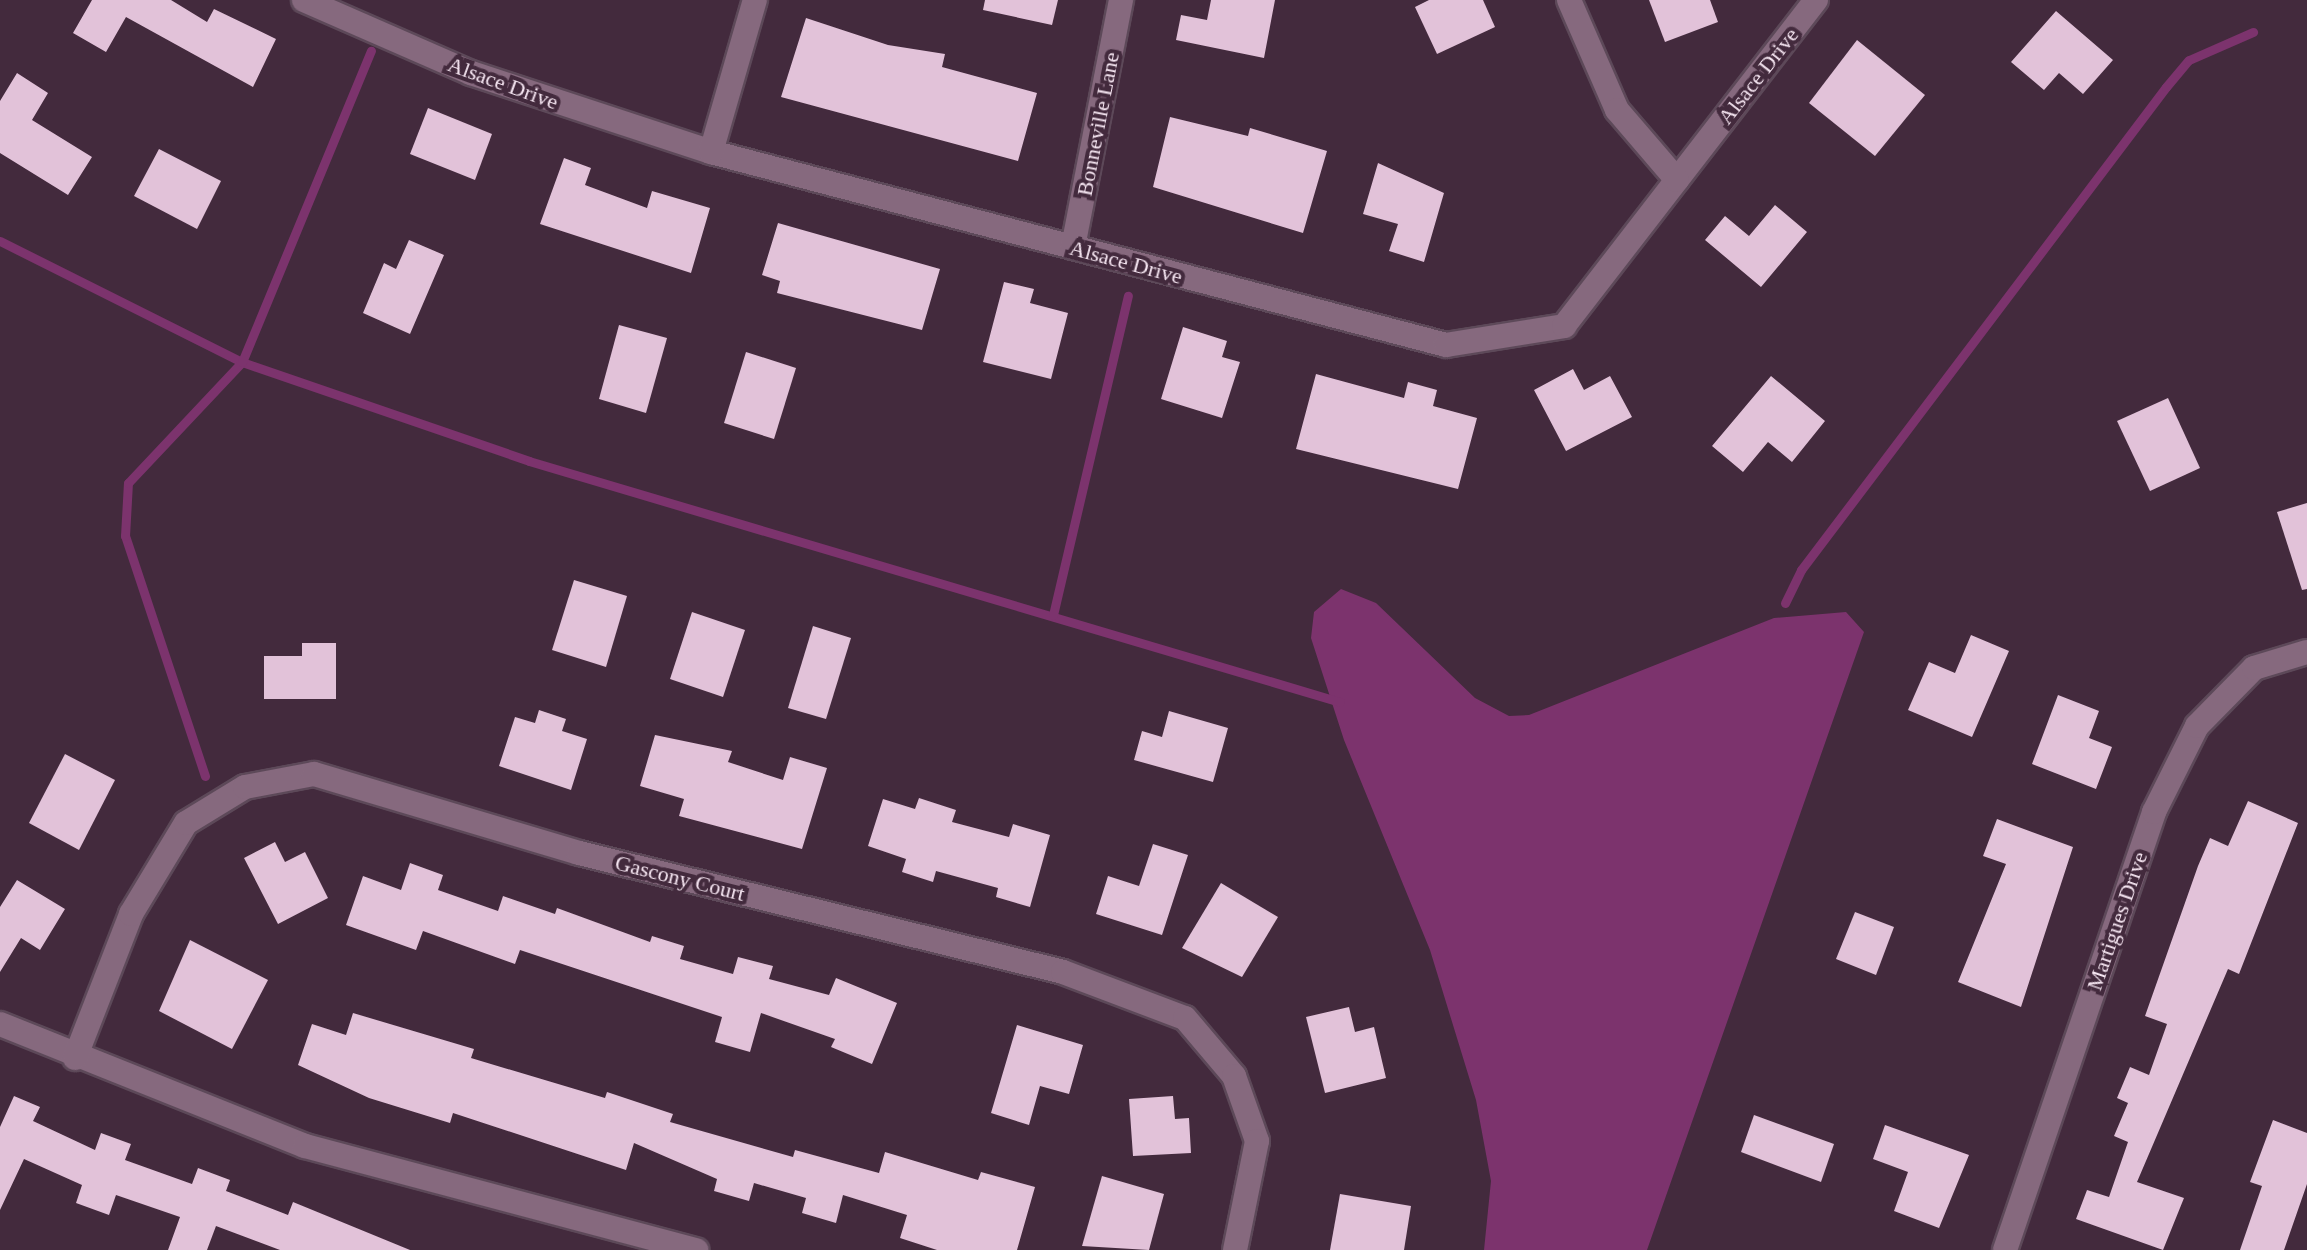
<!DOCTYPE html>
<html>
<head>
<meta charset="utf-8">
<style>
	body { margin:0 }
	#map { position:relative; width:2307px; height:1250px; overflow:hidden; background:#432a3d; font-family:"Times New Roman",serif }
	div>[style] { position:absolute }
	.water>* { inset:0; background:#7c336d }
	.stream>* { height:9px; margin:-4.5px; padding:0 4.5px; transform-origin:4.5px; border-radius:4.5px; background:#7c336d }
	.building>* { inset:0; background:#e2c2d9 }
	.roads { filter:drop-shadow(2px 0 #5d4959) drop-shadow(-2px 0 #5d4959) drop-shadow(0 2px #5d4959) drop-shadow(0 -2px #5d4959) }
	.minor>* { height:24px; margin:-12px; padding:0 12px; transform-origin:12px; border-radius:12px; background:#86697e }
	span { translate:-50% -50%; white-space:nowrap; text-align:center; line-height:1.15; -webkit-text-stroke:8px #432a3d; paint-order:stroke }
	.street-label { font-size:22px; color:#f5e5f1 }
</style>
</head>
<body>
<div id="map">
	<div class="water">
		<i style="clip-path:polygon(1341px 589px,1376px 603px,1475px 698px,1509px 716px,1529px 715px,1774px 618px,1846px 612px,1864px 632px,1647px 1250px,1484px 1250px,1491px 1181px,1476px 1100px,1430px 950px,1344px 740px,1311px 638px,1314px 612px)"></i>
	</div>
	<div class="stream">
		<i style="left:0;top:241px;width:271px;rotate:26.6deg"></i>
		<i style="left:242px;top:362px;width:304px;rotate:19deg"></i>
		<i style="left:529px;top:461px;width:846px;rotate:16.55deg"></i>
		<i style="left:1785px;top:603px;width:37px;rotate:-64deg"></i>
		<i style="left:1801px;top:570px;width:605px;rotate:-52.92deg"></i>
		<i style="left:2166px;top:87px;width:35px;rotate:-50deg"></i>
		<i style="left:2189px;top:60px;width:70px;rotate:-23.6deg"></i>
		<i style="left:1053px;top:615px;width:328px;rotate:-76.8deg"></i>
		<i style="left:205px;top:776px;width:253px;rotate:-108.4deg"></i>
		<i style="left:125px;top:536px;width:53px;rotate:-86.8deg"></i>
		<i style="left:128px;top:483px;width:166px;rotate:-46.7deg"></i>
		<i style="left:242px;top:362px;width:337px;rotate:-67.5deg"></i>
	</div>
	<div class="building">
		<i style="clip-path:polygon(92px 0,171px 0,207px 22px,214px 9px,276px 39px,253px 87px,126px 17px,106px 52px,73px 33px)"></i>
		<i style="clip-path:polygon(985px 0,1058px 0,1052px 25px,983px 10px)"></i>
		<i style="clip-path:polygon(1211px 0,1275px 0,1264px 58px,1176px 40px,1181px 15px,1207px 20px)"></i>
		<i style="clip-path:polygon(1429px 0,1483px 0,1495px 27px,1437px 54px,1415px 7px)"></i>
		<i style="clip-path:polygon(1649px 0,1710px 0,1718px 22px,1665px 42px)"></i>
		<i style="clip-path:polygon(2056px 11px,2113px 60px,2083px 94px,2059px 73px,2044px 90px,2011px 62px)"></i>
		<i style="clip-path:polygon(806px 18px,888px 45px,945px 54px,942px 67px,1037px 93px,1018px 161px,781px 97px)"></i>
		<i style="clip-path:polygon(1857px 40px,1925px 95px,1875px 156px,1809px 103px)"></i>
		<i style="clip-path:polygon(17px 73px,48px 93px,32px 120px,92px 157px,68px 195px,0 153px,0 101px)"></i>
		<i style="clip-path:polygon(428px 108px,492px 134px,475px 180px,410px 154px)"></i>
		<i style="clip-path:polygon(1170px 117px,1248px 136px,1250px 128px,1327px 151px,1303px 233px,1153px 187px)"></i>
		<i style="clip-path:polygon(159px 149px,221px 181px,197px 229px,134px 196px)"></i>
		<i style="clip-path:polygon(564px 158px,591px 168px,585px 185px,647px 208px,652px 191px,710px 208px,691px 273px,540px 224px)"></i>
		<i style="clip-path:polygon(1378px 163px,1444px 193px,1424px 262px,1389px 251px,1398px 224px,1363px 214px)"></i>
		<i style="clip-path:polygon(1775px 205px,1807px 232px,1761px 287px,1705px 240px,1725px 216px,1749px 236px)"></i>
		<i style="clip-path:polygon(778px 223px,940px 269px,922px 330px,777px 293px,780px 281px,762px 275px)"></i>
		<i style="clip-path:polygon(409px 240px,444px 255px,410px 334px,363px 313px,384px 263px,396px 269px)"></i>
		<i style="clip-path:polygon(1004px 282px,1034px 289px,1030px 303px,1068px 313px,1051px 379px,983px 362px)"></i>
		<i style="clip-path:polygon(619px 325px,667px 338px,646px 413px,599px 399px)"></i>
		<i style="clip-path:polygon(1183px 327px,1227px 341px,1222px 357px,1240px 362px,1222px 418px,1161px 399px)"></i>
		<i style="clip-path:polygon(746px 352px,796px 368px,774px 439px,724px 423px)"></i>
		<i style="clip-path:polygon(1573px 369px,1584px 390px,1610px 376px,1632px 417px,1566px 451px,1534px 390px)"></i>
		<i style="clip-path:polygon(1316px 374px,1404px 398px,1408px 382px,1437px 390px,1433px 406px,1477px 418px,1458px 489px,1296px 449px)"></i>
		<i style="clip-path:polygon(1771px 376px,1825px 421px,1792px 462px,1768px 442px,1743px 472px,1712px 446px)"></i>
		<i style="clip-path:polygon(2168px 398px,2200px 468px,2150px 491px,2117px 421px)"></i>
		<i style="clip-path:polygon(2307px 503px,2307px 589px,2302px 590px,2277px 512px)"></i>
		<i style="clip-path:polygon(574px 580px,627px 596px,606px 667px,552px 650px)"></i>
		<i style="clip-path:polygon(692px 612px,745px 630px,723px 697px,670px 679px)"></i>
		<i style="clip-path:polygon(813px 626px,851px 638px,826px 719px,788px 708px)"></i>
		<i style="clip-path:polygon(1971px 635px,2009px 651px,1972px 737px,1908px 710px,1929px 662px,1955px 673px)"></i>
		<i style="clip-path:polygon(302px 643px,336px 643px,336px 699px,264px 699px,264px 656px,302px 656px)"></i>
		<i style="clip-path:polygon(2058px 695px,2099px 711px,2089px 738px,2112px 747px,2096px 789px,2032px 764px)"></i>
		<i style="clip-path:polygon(539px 710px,566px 719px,562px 731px,587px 739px,571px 790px,499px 766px,515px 717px,535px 723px)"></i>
		<i style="clip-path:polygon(1169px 711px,1228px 728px,1213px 782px,1134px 760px,1142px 731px,1162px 737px)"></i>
		<i style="clip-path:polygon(655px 735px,732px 751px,728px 762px,783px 780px,790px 757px,827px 768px,802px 849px,679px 816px,684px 799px,640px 786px)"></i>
		<i style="clip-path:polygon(65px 754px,115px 780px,79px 850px,29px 823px)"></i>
		<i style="clip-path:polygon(919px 798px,956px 810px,952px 822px,1009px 837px,1013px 824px,1050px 835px,1030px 907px,996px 897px,998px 888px,936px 871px,933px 882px,902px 872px,906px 859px,868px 846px,883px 799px,915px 809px)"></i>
		<i style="clip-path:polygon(2248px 801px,2298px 823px,2239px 974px,2228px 969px,2137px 1182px,2184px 1198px,2163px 1250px,2076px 1219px,2087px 1190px,2109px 1197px,2128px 1142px,2114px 1136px,2128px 1103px,2117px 1098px,2130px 1067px,2149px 1075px,2167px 1024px,2145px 1016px,2198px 866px,2210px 838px,2228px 846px)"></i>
		<i style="clip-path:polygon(1997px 819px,2073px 847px,2021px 1007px,1958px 982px,2006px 864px,1983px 856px)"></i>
		<i style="clip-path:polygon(275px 842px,285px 862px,305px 852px,328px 898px,278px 924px,244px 858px)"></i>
		<i style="clip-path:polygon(1153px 844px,1188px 855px,1162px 935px,1096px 914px,1108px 876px,1139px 886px)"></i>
		<i style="clip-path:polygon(410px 863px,443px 875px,438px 890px,498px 911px,503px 896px,555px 914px,557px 908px,650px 942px,652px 936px,684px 946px,680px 959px,733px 974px,738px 957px,773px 966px,769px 979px,829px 995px,836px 978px,897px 1003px,872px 1064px,831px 1047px,835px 1039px,761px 1013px,750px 1052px,715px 1042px,722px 1017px,520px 950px,515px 964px,423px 931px,416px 950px,346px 925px,363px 876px,401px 890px)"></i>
		<i style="clip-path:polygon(17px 880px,65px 909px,40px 950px,21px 938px,0 972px,0 907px)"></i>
		<i style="clip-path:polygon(1221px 883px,1278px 917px,1242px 977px,1182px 948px)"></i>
		<i style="clip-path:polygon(1855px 912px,1894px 927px,1876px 975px,1836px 959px)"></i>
		<i style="clip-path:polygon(190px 940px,268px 980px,232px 1049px,159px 1011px)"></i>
		<i style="clip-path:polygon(1349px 1007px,1355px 1032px,1374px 1027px,1386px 1078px,1325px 1093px,1306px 1017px)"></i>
		<i style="clip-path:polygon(353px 1013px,474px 1049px,471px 1058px,605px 1098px,607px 1092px,673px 1114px,670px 1122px,793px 1157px,795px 1150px,879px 1173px,885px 1152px,978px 1180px,981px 1172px,1035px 1187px,1017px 1250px,937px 1250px,900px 1238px,907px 1215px,843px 1195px,836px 1223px,802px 1213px,806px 1198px,754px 1183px,749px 1201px,714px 1191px,717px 1179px,634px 1143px,626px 1170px,453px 1113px,450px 1123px,369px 1098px,298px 1065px,312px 1024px,346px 1035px)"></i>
		<i style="clip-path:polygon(1017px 1025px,1083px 1045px,1069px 1094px,1040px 1086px,1029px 1125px,991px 1113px)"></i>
		<i style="clip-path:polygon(14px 1096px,40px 1107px,33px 1121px,95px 1150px,101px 1133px,131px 1144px,125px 1160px,192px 1184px,198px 1168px,230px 1180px,226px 1191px,288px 1215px,293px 1202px,410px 1250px,280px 1250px,216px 1226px,207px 1250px,168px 1250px,180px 1217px,116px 1195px,109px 1215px,76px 1203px,82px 1185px,24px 1159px,0 1210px,0 1127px)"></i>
		<i style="clip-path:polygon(1173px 1096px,1175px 1119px,1189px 1118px,1191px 1153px,1133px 1156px,1129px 1099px)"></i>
		<i style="clip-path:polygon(1754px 1115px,1834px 1144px,1821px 1182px,1741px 1152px)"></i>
		<i style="clip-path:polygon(2273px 1120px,2307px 1133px,2307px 1184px,2284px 1250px,2240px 1250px,2262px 1186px,2250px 1182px)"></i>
		<i style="clip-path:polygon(1885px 1125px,1969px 1155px,1939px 1228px,1894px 1211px,1908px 1172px,1873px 1159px)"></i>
		<i style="clip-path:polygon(1102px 1176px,1164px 1194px,1149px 1250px,1082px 1246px)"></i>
		<i style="clip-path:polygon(1340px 1194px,1411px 1206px,1404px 1250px,1330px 1250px)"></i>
	</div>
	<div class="roads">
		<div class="minor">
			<i style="left:304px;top:0;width:182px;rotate:23.6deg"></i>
			<i style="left:471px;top:73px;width:253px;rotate:18.2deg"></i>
			<i style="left:711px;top:152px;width:760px;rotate:14.71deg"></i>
			<i style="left:1446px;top:345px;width:120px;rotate:-9.1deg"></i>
			<i style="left:1564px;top:326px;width:412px;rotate:-52.3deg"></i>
			<i style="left:1569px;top:0;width:120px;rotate:66.4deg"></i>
			<i style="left:1617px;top:110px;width:92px;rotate:49.4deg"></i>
			<i style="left:711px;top:152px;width:158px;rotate:-73.9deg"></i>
			<i style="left:1073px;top:247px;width:252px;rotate:-79deg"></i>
			<i style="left:0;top:1024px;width:328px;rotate:21.8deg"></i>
			<i style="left:305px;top:1146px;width:405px;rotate:14.9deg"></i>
			<i style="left:75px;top:1058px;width:155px;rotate:-68.7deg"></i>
			<i style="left:131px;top:914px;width:106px;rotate:-58.9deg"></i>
			<i style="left:186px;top:823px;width:69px;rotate:-31.4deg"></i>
			<i style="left:245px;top:787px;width:70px;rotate:-10.7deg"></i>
			<i style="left:314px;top:774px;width:277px;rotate:16.6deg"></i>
			<i style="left:579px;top:853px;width:498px;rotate:13.8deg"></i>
			<i style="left:1063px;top:972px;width:130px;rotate:20.7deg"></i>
			<i style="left:1185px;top:1018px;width:76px;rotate:49.8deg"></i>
			<i style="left:1234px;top:1076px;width:69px;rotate:70.5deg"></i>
			<i style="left:1257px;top:1141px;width:111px;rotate:101.4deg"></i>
			<i style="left:2005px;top:1250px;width:463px;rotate:-71.2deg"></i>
			<i style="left:2154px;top:812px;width:96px;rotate:-63.4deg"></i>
			<i style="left:2197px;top:726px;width:81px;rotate:-45.5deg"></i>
			<i style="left:2254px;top:668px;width:55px;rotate:-16.8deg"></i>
		</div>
	</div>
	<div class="street-label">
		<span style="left:1758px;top:76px;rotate:-52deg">Alsace Drive</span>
		<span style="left:503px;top:83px;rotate:20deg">Alsace Drive</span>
		<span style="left:1098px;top:124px;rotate:-79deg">Bonneville Lane</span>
		<span style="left:1126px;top:262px;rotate:15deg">Alsace Drive</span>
		<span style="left:680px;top:878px;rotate:14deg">Gascony Court</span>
		<span style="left:2117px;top:921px;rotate:-71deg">Martigues Drive</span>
	</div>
</div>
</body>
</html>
